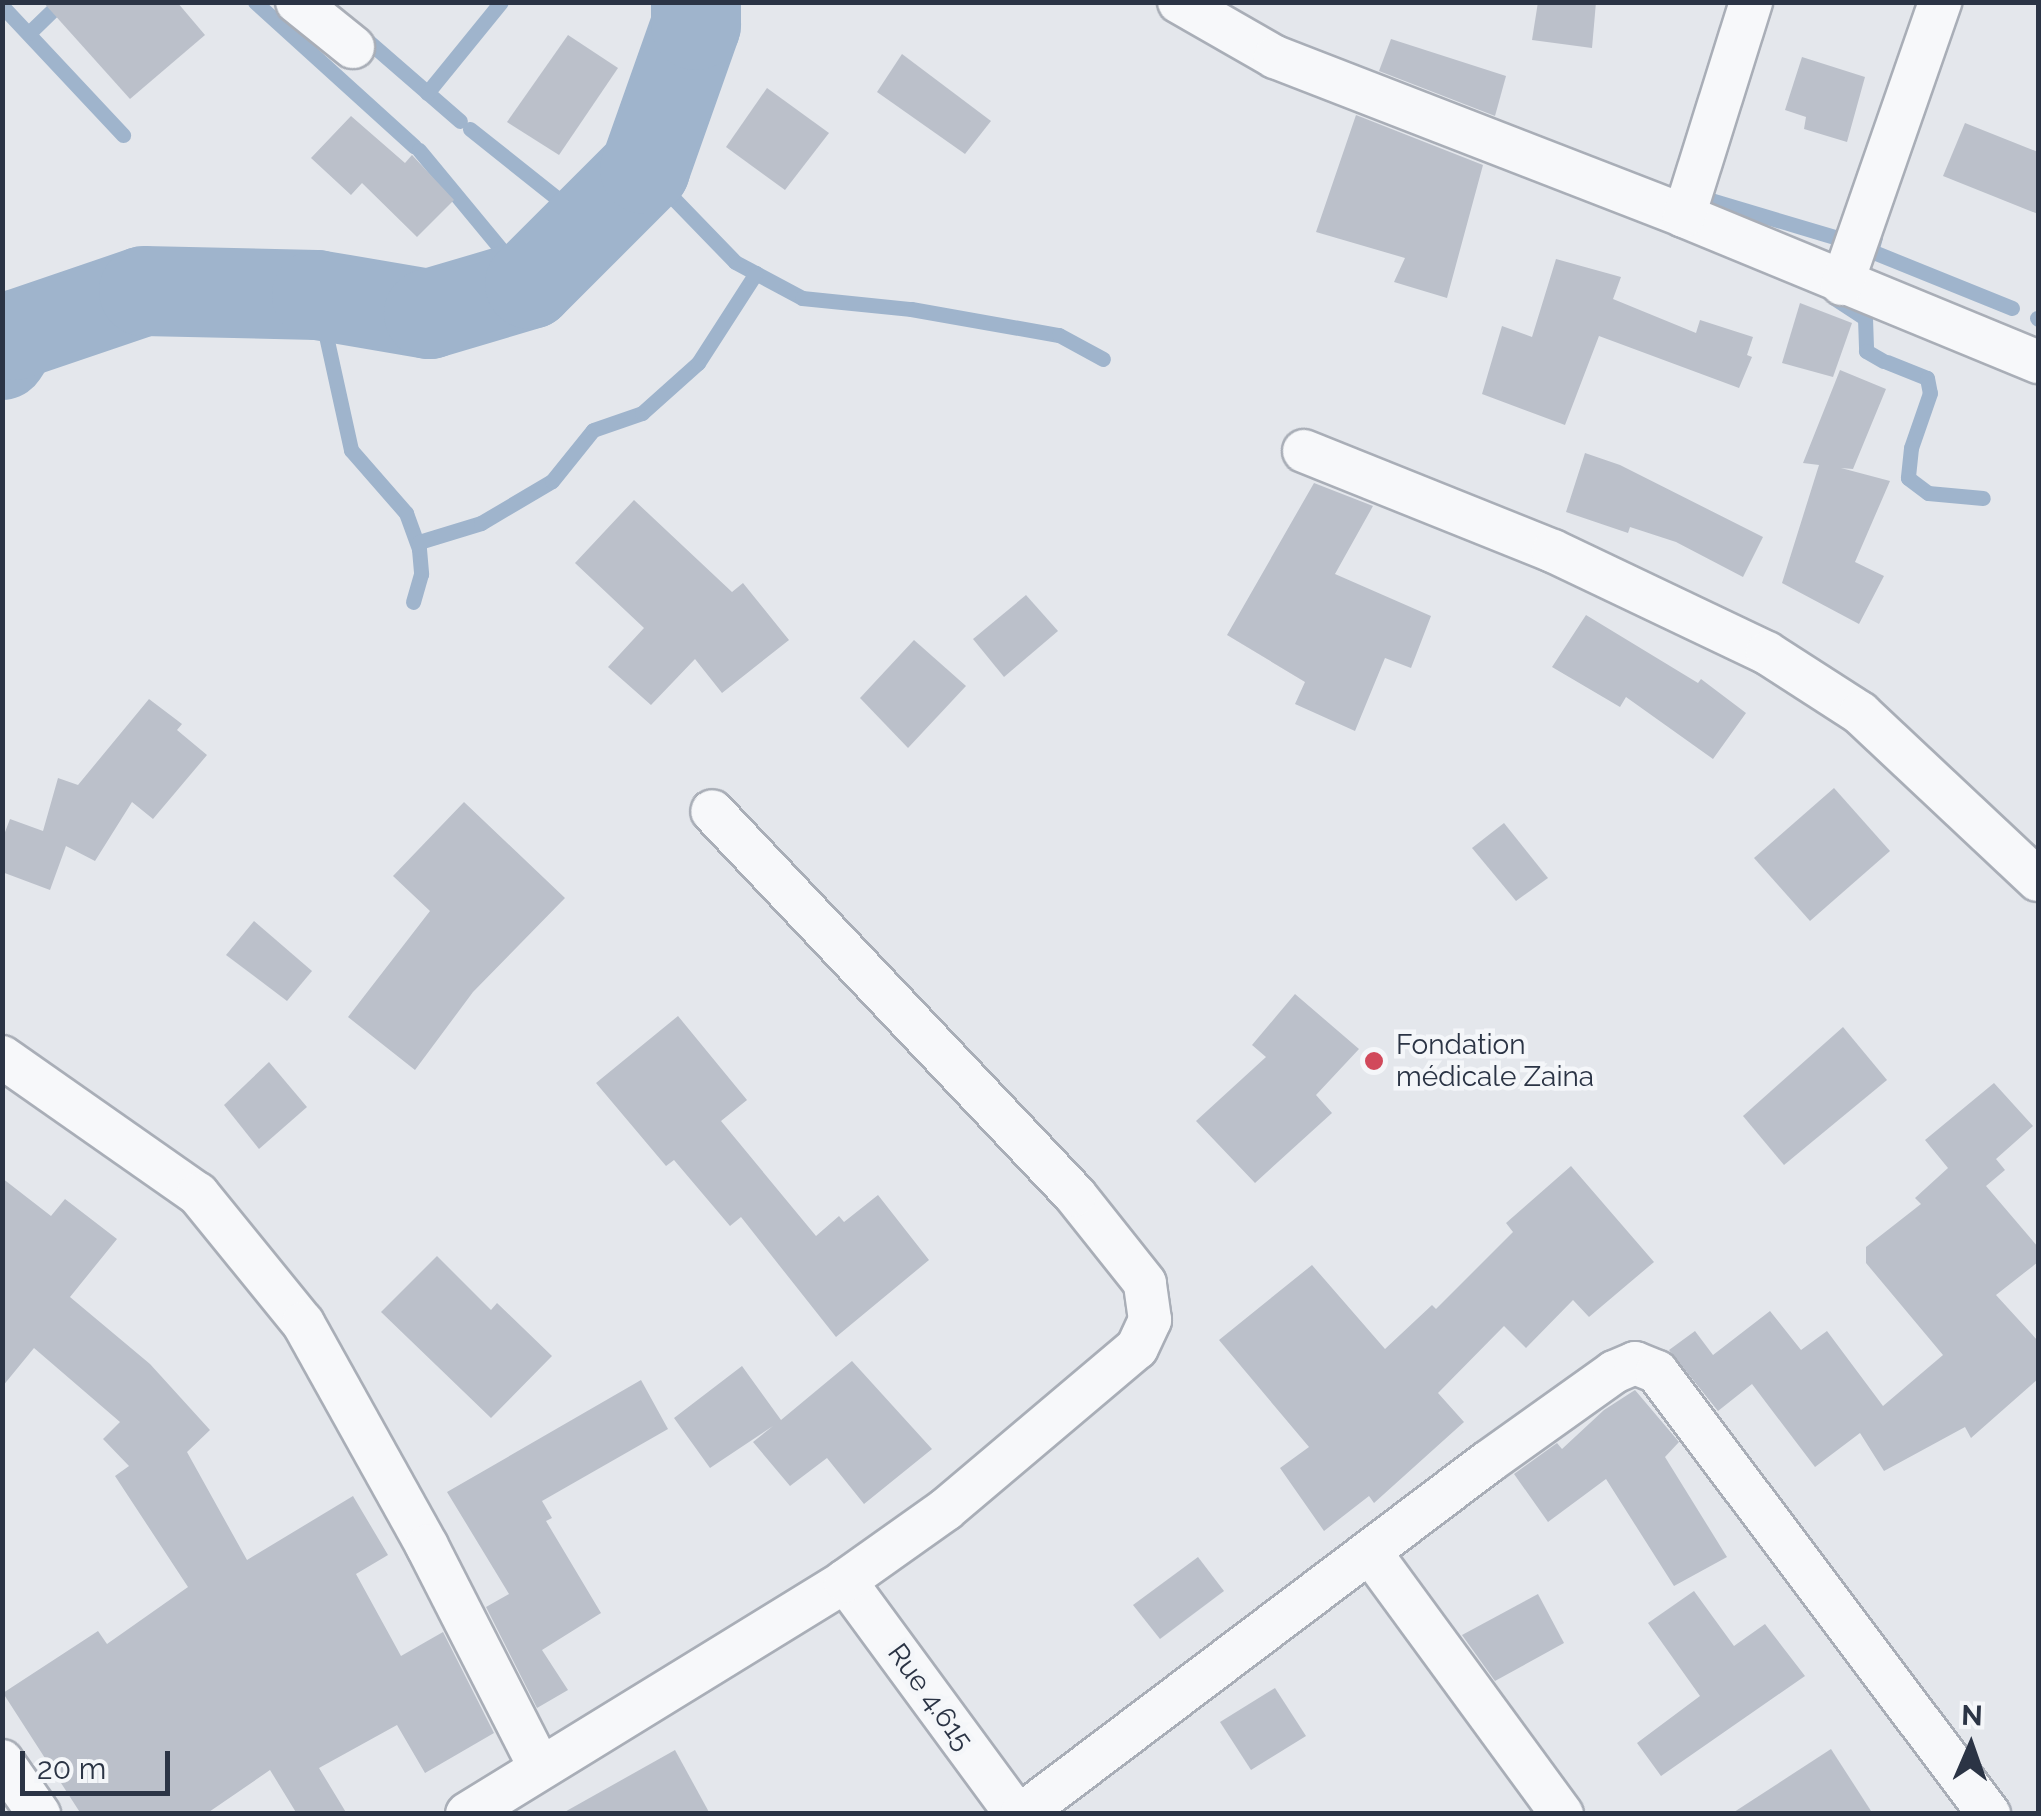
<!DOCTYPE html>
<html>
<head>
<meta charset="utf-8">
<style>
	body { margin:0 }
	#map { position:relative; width:2041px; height:1816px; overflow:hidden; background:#e4e7ec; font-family:Raleway,sans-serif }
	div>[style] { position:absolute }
	.stream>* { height:15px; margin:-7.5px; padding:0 7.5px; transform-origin:7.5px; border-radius:7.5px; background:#9fb4cc }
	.river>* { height:90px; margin:-45px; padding:0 45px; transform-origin:45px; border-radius:45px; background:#9fb4cc }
	.building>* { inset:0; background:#bbc0ca }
	.roads { filter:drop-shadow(2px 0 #a9aeb7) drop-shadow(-2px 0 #a9aeb7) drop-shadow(0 2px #a9aeb7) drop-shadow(0 -2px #a9aeb7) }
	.street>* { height:42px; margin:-21px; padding:0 21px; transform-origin:21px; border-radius:21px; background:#f7f8fa }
	.dots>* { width:28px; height:28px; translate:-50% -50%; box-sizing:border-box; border:5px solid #f4f6f9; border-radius:50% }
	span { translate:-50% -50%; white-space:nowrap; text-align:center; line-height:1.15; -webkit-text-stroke:9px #f4f6f9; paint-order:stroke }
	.poi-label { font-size:28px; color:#2b3445 }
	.left { translate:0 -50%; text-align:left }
	.street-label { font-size:28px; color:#2b3445 }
	.frame { position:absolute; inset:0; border:5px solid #2b3445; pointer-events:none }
	.north { position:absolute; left:1921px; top:1696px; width:100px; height:100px; -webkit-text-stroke:8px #f4f6f9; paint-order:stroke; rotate:2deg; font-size:28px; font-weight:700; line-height:40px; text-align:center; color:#2b3445 }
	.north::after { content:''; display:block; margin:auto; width:35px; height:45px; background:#2b3445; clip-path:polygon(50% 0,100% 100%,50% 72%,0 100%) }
	.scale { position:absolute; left:20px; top:1751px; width:150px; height:45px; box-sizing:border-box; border:5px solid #2b3445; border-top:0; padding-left:12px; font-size:30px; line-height:35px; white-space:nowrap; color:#2b3445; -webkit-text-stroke:8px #f4f6f9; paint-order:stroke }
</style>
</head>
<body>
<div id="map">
	<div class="stream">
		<i style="left:255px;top:2px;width:215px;rotate:42.2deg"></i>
		<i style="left:2px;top:6px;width:177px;rotate:46.8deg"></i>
		<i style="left:29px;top:33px;width:45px;rotate:-44.1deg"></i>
		<i style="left:361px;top:35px;width:131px;rotate:41deg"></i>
		<i style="left:427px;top:93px;width:117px;rotate:-50.9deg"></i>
		<i style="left:470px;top:129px;width:156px;rotate:38.5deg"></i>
		<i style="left:419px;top:150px;width:174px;rotate:50.4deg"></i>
		<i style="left:645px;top:169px;width:129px;rotate:45.9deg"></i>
		<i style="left:735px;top:262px;width:76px;rotate:28.2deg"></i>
		<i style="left:802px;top:298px;width:110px;rotate:5.8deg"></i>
		<i style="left:911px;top:309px;width:150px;rotate:10deg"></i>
		<i style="left:1059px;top:335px;width:50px;rotate:28.6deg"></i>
		<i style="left:1697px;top:196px;width:154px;rotate:16.6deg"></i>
		<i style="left:1875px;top:237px;width:15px;rotate:106deg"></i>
		<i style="left:1871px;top:251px;width:152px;rotate:22deg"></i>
		<i style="left:317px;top:295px;width:159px;rotate:77.6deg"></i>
		<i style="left:351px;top:450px;width:84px;rotate:48.9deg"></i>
		<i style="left:406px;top:513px;width:38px;rotate:70deg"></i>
		<i style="left:419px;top:549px;width:25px;rotate:85deg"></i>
		<i style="left:421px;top:574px;width:29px;rotate:106deg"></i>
		<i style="left:1834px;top:298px;width:37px;rotate:33deg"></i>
		<i style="left:1865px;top:318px;width:33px;rotate:88deg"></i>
		<i style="left:1866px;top:351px;width:20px;rotate:30deg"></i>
		<i style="left:2037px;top:318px;width:1px;rotate:45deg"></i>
		<i style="left:1887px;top:362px;width:43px;rotate:21.8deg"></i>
		<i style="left:1927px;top:378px;width:15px;rotate:79deg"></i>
		<i style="left:1930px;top:393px;width:58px;rotate:109.1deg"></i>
		<i style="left:1911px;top:448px;width:30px;rotate:96deg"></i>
		<i style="left:1908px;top:478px;width:25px;rotate:37deg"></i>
		<i style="left:1928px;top:493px;width:55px;rotate:5.2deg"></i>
		<i style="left:419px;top:549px;width:7px;rotate:-90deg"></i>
		<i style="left:419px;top:542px;width:65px;rotate:-17deg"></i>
		<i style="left:481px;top:523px;width:82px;rotate:-30.6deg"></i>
		<i style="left:552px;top:481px;width:65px;rotate:-51.2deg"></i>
		<i style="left:593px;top:430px;width:52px;rotate:-19.1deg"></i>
		<i style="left:642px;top:413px;width:75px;rotate:-41.8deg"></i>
		<i style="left:698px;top:363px;width:107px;rotate:-57.2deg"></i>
	</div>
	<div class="river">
		<i style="left:2px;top:355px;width:24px;rotate:-57deg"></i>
		<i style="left:15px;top:335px;width:136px;rotate:-18.8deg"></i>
		<i style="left:144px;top:291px;width:173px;rotate:1.3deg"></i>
		<i style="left:317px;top:295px;width:114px;rotate:9.6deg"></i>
		<i style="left:429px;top:314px;width:105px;rotate:-16.5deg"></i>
		<i style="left:530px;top:284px;width:163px;rotate:-45deg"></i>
		<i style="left:645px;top:169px;width:153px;rotate:-70.5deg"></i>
		<i style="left:696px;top:25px;width:23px;rotate:-90deg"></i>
	</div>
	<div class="building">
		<i style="clip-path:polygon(43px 2px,177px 2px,205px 35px,130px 99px)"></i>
		<i style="clip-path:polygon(1538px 2px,1596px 2px,1592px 48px,1532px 40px)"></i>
		<i style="clip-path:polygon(568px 35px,618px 68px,559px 155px,507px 122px)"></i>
		<i style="clip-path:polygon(1391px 39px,1506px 76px,1495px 116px,1379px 71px)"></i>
		<i style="clip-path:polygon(902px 54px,991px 121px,965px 154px,877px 92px)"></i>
		<i style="clip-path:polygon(1802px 57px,1865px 77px,1847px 142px,1804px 129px,1806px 117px,1785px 110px)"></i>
		<i style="clip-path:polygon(767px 88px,829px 133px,785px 190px,726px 147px)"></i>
		<i style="clip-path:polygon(1356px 115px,1483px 165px,1447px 298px,1394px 282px,1405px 258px,1316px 232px)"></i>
		<i style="clip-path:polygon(351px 116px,405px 163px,412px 155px,454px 200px,417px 237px,362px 183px,351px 195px,311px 158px)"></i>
		<i style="clip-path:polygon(1965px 123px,2038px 152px,2038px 214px,1943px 176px)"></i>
		<i style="clip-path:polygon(1556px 259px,1621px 277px,1613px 299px,1696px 333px,1700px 320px,1753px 337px,1747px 355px,1752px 357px,1739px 388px,1599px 336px,1565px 425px,1482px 394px,1502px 326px,1532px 337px)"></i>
		<i style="clip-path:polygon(1800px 303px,1852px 323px,1833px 377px,1782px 363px)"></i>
		<i style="clip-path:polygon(1840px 370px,1886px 389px,1853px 469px,1841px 468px,1890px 481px,1855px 562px,1884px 576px,1859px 624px,1782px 583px,1819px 465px,1803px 463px)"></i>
		<i style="clip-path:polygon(1585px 453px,1620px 465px,1763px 537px,1743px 577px,1676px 542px,1630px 527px,1628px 533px,1566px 512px)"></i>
		<i style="clip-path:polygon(1314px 483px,1373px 506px,1335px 574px,1431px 616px,1411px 668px,1385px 658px,1355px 731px,1295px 704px,1305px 682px,1227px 635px)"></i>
		<i style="clip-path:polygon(634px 500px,732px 592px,743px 583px,789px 640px,722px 693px,695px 659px,651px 705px,608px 667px,644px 628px,575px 563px)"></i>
		<i style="clip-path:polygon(1026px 595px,1058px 631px,1004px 677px,973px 639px)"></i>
		<i style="clip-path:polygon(1586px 615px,1698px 683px,1701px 679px,1746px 713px,1713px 759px,1626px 697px,1620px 707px,1552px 667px)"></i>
		<i style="clip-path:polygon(914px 640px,966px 686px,908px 748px,860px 698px)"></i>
		<i style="clip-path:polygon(149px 699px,182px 724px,177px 730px,207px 755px,153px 819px,132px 802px,95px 861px,66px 846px,50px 890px,2px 872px,2px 840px,10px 819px,43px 831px,58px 778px,78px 785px)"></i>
		<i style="clip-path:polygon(1834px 788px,1890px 851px,1810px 921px,1754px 858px)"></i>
		<i style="clip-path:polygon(464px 802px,565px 898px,473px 992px,415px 1070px,348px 1017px,430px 911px,393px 876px)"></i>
		<i style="clip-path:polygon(1504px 823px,1548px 878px,1516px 901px,1472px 848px)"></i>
		<i style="clip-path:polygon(254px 921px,312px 971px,287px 1001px,226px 955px)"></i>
		<i style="clip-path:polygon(1295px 994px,1359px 1049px,1316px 1095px,1332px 1113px,1255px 1183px,1196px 1121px,1266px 1057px,1252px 1045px)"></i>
		<i style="clip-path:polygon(678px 1016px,747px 1100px,721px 1121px,816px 1236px,839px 1216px,844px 1222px,878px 1195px,929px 1260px,836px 1337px,741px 1217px,730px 1226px,674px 1160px,666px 1166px,596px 1083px)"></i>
		<i style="clip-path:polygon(1843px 1027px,1887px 1080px,1784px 1165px,1743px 1116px)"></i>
		<i style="clip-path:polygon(269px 1062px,307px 1107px,259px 1149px,224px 1105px)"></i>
		<i style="clip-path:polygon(1994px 1083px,2033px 1126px,1996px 1159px,2005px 1170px,1986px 1186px,2038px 1247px,2038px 1262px,1996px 1295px,2038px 1341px,2038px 1379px,1971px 1438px,1965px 1427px,1884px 1471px,1860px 1433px,1815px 1467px,1752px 1384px,1718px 1411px,1669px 1350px,1695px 1331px,1713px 1355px,1770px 1311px,1801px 1350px,1827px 1331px,1883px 1406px,1943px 1355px,1866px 1263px,1866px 1247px,1921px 1204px,1915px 1198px,1948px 1168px,1925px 1140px)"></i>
		<i style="clip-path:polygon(1571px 1166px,1654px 1262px,1589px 1317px,1573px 1300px,1526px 1348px,1504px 1326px,1438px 1393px,1464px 1422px,1374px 1503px,1369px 1496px,1324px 1531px,1280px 1468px,1309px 1447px,1219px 1340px,1312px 1265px,1385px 1349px,1432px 1305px,1436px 1309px,1513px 1232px,1506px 1223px)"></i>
		<i style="clip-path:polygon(2px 1178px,51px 1216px,65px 1199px,117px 1239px,70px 1297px,150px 1364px,210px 1430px,187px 1452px,247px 1560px,353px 1496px,388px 1555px,356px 1574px,401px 1656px,443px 1632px,494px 1733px,425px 1773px,397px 1725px,319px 1768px,347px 1814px,297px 1814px,270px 1770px,206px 1814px,81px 1814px,3px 1693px,98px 1631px,107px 1644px,188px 1587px,115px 1476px,129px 1466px,103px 1439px,120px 1422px,34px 1348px,2px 1387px)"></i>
		<i style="clip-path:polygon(437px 1256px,491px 1310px,497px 1303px,552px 1356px,491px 1418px,381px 1312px)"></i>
		<i style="clip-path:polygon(852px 1361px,932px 1449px,864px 1504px,827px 1458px,790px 1486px,753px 1442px,773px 1426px,710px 1468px,674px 1418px,742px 1366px,781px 1420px)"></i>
		<i style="clip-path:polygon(641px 1380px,668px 1429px,542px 1501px,552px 1518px,546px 1521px,601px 1613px,542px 1650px,568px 1690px,537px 1708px,486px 1607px,509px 1594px,447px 1492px)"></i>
		<i style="clip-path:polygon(1635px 1390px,1679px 1442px,1665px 1457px,1727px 1557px,1674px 1586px,1606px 1479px,1548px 1522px,1514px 1474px,1557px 1443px,1562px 1449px,1604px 1410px)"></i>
		<i style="clip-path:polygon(1198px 1557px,1224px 1591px,1160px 1639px,1133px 1605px)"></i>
		<i style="clip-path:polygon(1694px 1591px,1734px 1646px,1765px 1624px,1805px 1676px,1661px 1776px,1637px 1743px,1700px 1696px,1648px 1623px)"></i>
		<i style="clip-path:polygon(1538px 1594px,1564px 1643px,1495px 1681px,1462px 1635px)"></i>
		<i style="clip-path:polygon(1275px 1688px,1306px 1736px,1251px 1770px,1220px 1722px)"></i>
		<i style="clip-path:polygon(1831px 1749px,1873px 1814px,1731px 1814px)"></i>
		<i style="clip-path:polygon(675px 1750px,710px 1814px,561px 1814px)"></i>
	</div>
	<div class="roads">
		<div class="street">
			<i style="left:297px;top:2px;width:72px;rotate:38.8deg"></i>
			<i style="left:1179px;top:2px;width:111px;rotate:29.8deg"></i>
			<i style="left:1275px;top:57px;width:439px;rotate:21.2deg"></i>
			<i style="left:1684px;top:216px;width:383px;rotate:22.4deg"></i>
			<i style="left:1684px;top:216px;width:224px;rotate:-72.6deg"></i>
			<i style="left:1842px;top:284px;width:299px;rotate:-70.8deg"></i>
			<i style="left:1304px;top:451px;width:268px;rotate:21.9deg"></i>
			<i style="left:1553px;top:551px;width:237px;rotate:25.5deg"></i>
			<i style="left:1767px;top:653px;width:111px;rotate:32.8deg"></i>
			<i style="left:1860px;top:713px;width:244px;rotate:43.2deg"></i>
			<i style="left:2px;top:1057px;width:239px;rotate:35deg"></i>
			<i style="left:198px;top:1194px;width:166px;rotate:50.9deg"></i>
			<i style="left:303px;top:1323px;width:255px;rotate:60.9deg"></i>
			<i style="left:427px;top:1546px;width:247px;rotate:63deg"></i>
			<i style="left:1370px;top:1552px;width:325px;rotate:53.8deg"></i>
			<i style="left:845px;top:1581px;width:289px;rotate:53.7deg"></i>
			<i style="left:2px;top:1761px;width:65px;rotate:55.1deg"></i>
			<i style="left:467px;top:1814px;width:444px;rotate:-31.6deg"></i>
			<i style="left:845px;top:1581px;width:123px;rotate:-35.4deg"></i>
			<i style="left:945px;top:1510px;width:251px;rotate:-40.2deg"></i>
			<i style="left:1137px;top:1348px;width:31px;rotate:-65deg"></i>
			<i style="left:1150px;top:1320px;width:37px;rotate:-98deg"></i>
			<i style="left:1145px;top:1283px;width:112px;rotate:-128.5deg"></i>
			<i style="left:1075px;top:1195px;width:528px;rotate:-133.39deg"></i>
			<i style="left:1022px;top:1814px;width:584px;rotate:-37.07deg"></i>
			<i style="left:1488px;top:1462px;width:155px;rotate:-35.5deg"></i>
			<i style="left:1614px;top:1372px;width:23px;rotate:-23deg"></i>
			<i style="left:1635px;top:1363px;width:24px;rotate:22deg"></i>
			<i style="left:1657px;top:1372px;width:553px;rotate:53.09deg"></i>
		</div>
	</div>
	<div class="dots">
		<i style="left:1374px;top:1061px;background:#d1495b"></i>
	</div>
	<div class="poi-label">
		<span class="left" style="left:1396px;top:1061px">Fondation<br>médicale Zaina</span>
	</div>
	<div class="street-label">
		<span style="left:930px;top:1697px;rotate:54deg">Rue 4.615</span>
	</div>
	<div class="frame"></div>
	<div class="north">N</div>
	<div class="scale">20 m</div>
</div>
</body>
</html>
